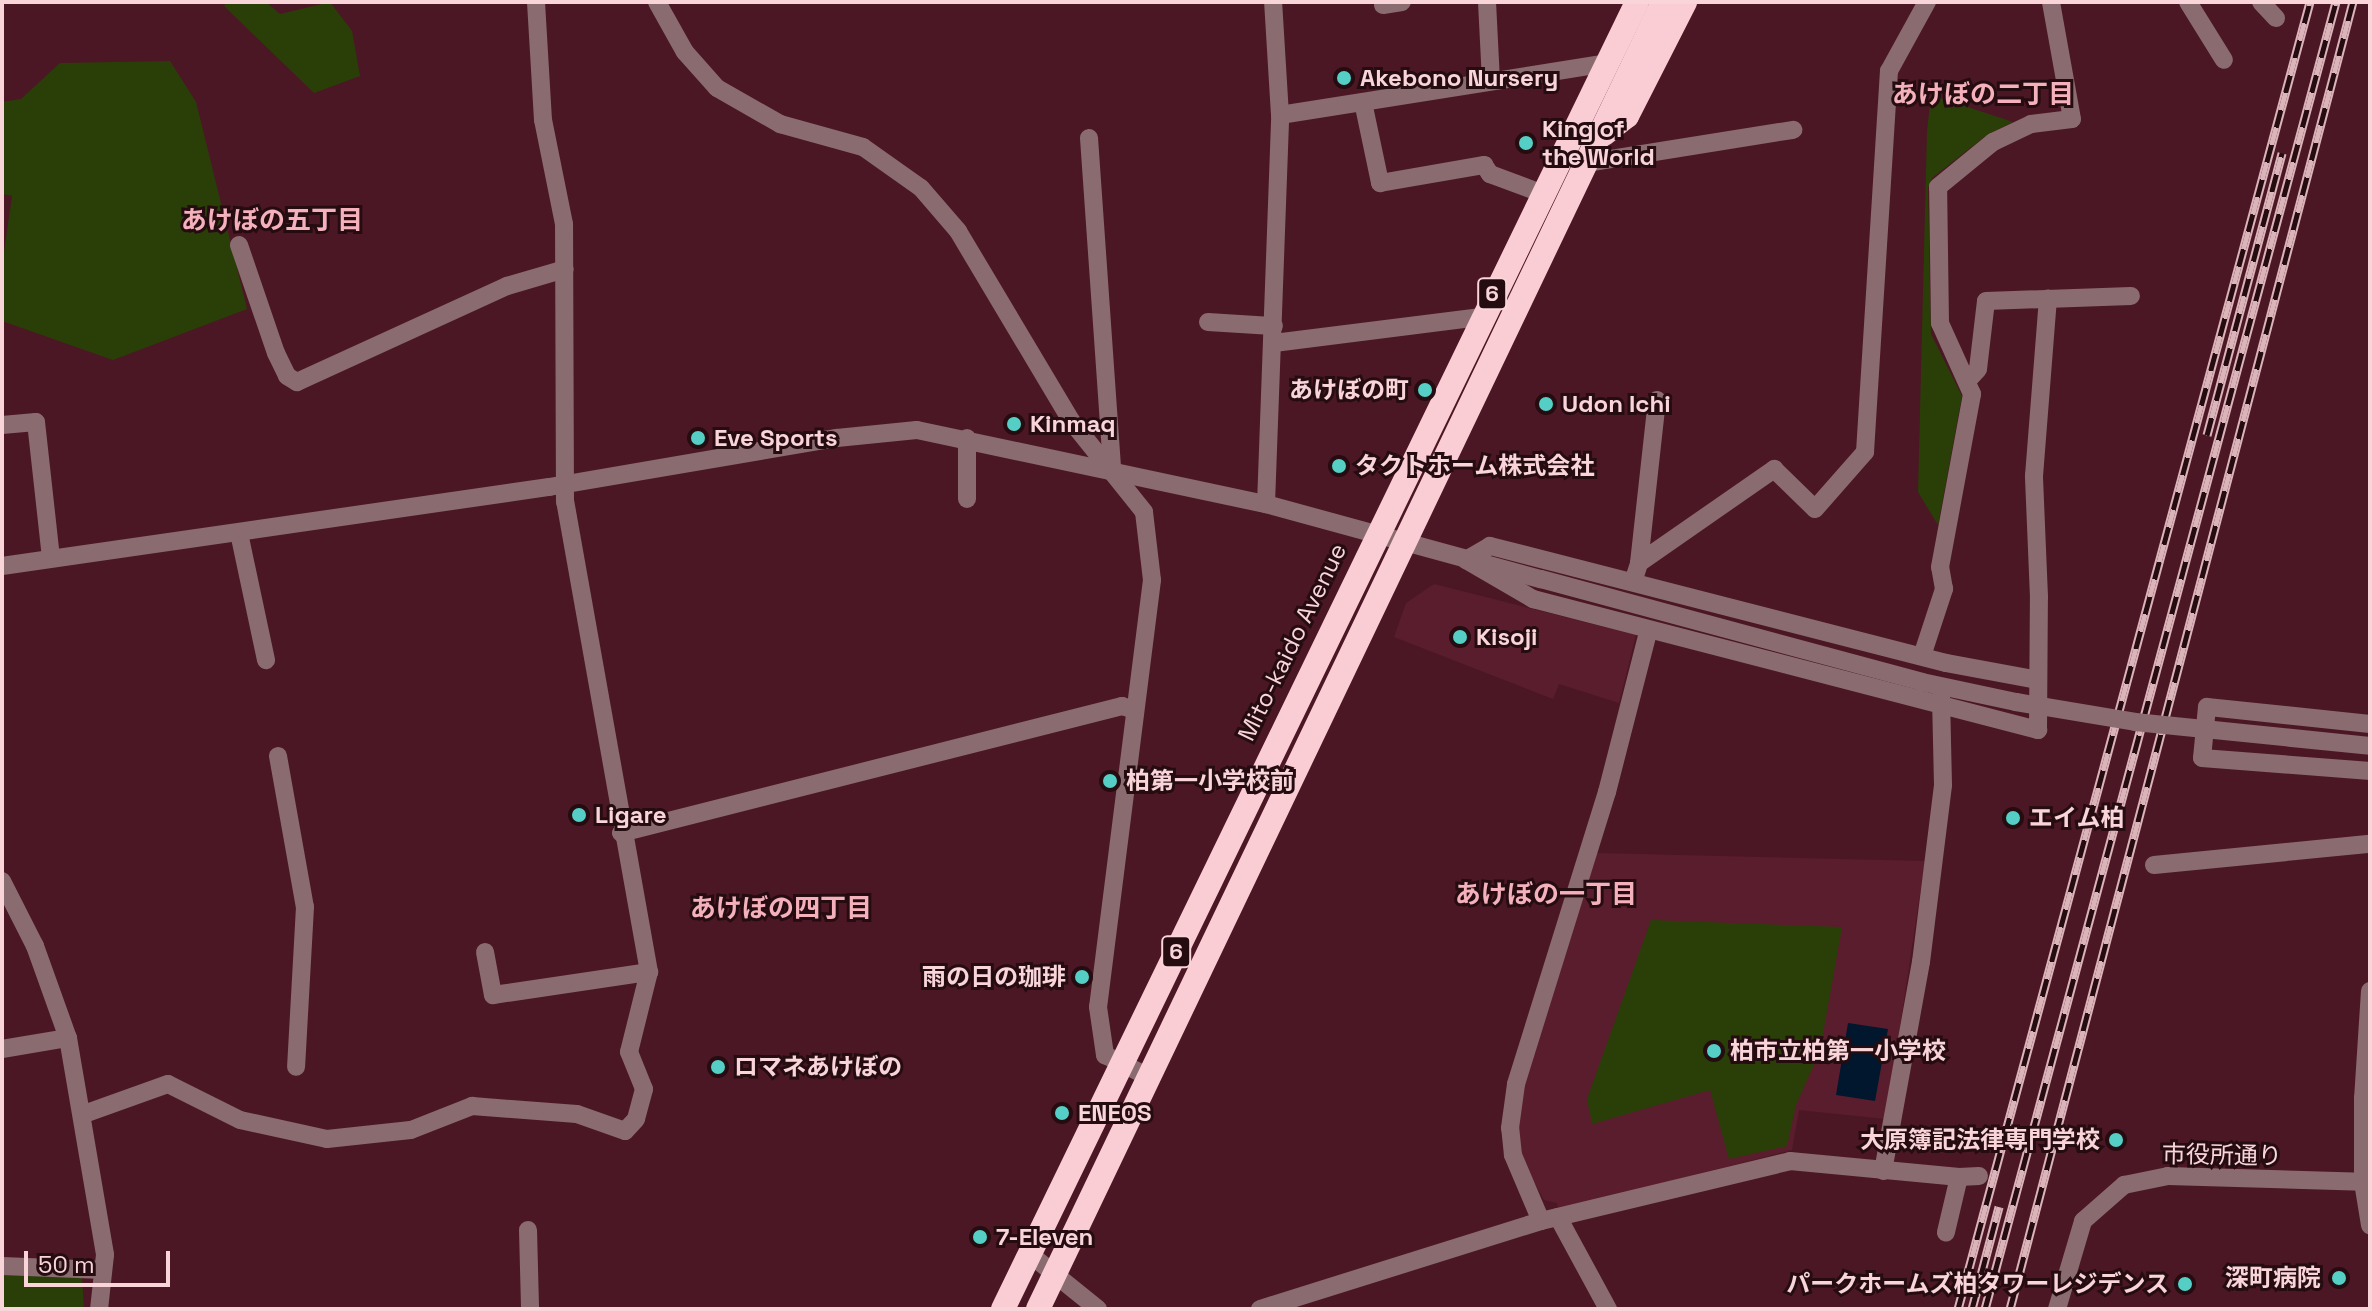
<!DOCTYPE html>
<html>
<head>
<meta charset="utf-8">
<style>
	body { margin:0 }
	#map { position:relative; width:2372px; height:1311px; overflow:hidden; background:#4c1724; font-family:"Space Grotesk","Noto Sans JP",sans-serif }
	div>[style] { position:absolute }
	.built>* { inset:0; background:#5a1d2d }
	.green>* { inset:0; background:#2a3f08 }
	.water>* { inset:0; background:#01172d }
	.minor>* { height:18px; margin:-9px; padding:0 9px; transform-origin:9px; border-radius:9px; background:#8a6c70 }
	.highway>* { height:24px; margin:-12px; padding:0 12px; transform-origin:12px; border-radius:12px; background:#faccd3 }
	.rail>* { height:9px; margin-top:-4.5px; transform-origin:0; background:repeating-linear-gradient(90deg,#240c11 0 18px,#dbb4ba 0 36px); box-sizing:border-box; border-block:2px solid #dbb4ba }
	.minor-bridge>* { height:18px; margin:-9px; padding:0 9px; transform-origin:9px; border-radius:9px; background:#8a6c70 }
	.dots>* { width:22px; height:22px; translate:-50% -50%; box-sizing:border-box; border:4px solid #240c11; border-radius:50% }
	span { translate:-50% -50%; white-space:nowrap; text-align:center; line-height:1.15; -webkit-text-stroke:6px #240c11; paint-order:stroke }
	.shield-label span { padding:2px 6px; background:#240c11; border:2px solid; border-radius:6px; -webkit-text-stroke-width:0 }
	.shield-label { font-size:22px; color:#f9d5da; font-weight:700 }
	.poi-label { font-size:24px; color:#f9d5da; font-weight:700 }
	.left { translate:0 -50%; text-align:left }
	.right { translate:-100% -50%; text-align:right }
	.street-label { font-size:24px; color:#f9d5da }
	.neighbourhood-label { font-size:26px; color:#f5b1bb; font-weight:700 }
	.frame { position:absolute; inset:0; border:4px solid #f9d5da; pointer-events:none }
	.scale { position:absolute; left:24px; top:1251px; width:146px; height:36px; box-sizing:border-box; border:4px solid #f9d5da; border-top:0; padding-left:10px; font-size:24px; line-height:28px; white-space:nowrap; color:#f9d5da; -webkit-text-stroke:6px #240c11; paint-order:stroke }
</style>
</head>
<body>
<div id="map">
	<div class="built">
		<i style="clip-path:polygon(1434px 584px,1636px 635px,1619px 703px,1559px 684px,1553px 699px,1394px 637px,1406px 603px)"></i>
		<i style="clip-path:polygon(1597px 853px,1925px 861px,1886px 1119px,1799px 1110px,1792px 1150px,1558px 1210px,1557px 1203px,1544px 1200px,1521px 1158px,1515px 1130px,1519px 1101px)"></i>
	</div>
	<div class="green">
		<i style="clip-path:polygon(227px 2px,266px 2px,280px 14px,330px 2px,352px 31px,360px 76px,314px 93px,224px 6px)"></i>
		<i style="clip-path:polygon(170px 61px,196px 102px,247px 309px,113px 360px,2px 321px,2px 266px,12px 196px,2px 194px,2px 102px,21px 99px,60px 63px)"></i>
		<i style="clip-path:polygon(1931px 95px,2013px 122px,1988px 134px,1932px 178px,1928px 188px,1931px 334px,1962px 396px,1938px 525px,1918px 492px,1927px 131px)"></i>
		<i style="clip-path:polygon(1651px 920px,1842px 927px,1820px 1051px,1796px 1105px,1787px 1146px,1729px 1159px,1710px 1090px,1592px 1124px,1587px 1099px)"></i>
		<i style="clip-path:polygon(2px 1273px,82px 1277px,84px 1309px,2px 1309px)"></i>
	</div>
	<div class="water">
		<i style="clip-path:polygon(1848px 1023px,1888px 1029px,1875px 1101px,1836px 1095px)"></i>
	</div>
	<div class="minor">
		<i style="left:657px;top:2px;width:57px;rotate:60.8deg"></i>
		<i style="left:685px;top:52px;width:48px;rotate:48.4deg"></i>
		<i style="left:717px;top:88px;width:73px;rotate:29.7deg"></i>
		<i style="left:780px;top:124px;width:86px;rotate:15.5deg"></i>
		<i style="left:863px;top:147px;width:71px;rotate:35.3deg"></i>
		<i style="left:921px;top:188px;width:57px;rotate:49.3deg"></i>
		<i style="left:958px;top:231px;width:222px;rotate:59.2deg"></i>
		<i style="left:1072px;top:422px;width:115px;rotate:51.3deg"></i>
		<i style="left:1144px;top:512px;width:68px;rotate:83.3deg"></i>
		<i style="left:1152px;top:580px;width:430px;rotate:97.2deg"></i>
		<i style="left:1098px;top:1007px;width:49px;rotate:81.7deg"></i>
		<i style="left:1105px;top:1055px;width:51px;rotate:26.6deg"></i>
		<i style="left:1487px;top:2px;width:78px;rotate:87.1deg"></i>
		<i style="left:2188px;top:2px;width:68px;rotate:58.2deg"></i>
		<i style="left:2261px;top:2px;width:22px;rotate:47deg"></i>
		<i style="left:1383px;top:5px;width:19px;rotate:-9deg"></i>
		<i style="left:1363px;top:102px;width:83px;rotate:78.1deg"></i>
		<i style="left:1380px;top:183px;width:106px;rotate:-9.8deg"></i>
		<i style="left:1484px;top:165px;width:11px;rotate:56deg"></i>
		<i style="left:1490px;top:174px;width:54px;rotate:20.4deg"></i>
		<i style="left:1280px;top:115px;width:331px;rotate:-9deg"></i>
		<i style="left:1089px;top:138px;width:334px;rotate:86deg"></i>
		<i style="left:1586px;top:163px;width:210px;rotate:-9.1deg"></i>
		<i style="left:239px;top:245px;width:114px;rotate:71.1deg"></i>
		<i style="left:276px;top:353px;width:25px;rotate:64deg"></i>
		<i style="left:287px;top:376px;width:12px;rotate:31deg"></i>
		<i style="left:297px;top:382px;width:231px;rotate:-24.6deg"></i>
		<i style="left:507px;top:286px;width:60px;rotate:-16.3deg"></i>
		<i style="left:1208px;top:322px;width:66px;rotate:3.5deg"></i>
		<i style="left:1274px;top:343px;width:209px;rotate:-7.2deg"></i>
		<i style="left:1967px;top:381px;width:16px;rotate:-47deg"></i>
		<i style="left:1978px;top:369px;width:68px;rotate:-83.3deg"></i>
		<i style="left:1986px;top:301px;width:145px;rotate:-2deg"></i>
		<i style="left:2px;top:425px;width:34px;rotate:-5deg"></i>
		<i style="left:36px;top:422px;width:137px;rotate:83.7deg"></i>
		<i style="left:967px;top:438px;width:61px;rotate:90deg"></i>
		<i style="left:1266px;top:504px;width:389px;rotate:-87.9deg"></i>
		<i style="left:1280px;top:115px;width:113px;rotate:-93.5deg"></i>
		<i style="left:239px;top:533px;width:130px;rotate:78deg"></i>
		<i style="left:1639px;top:563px;width:164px;rotate:-83.7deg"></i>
		<i style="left:2px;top:566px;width:553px;rotate:-8.22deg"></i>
		<i style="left:549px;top:487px;width:292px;rotate:-9.7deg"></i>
		<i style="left:837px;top:438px;width:80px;rotate:-5.7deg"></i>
		<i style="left:917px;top:430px;width:357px;rotate:12deg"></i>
		<i style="left:1266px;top:504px;width:285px;rotate:15.3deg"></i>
		<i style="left:1633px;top:582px;width:20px;rotate:-72deg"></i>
		<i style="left:1639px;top:563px;width:165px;rotate:-34.8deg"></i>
		<i style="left:1774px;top:469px;width:57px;rotate:44.3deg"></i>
		<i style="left:1815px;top:509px;width:76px;rotate:-48.7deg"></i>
		<i style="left:1865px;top:452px;width:382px;rotate:-86.4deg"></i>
		<i style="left:1889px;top:71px;width:79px;rotate:-61.2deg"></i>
		<i style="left:1922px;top:656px;width:71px;rotate:-71.8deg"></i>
		<i style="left:1944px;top:589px;width:22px;rotate:-100deg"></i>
		<i style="left:1940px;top:567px;width:176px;rotate:-79.5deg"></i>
		<i style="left:1972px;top:394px;width:78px;rotate:-114.3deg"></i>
		<i style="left:1940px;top:323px;width:136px;rotate:-90.8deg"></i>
		<i style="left:1938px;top:187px;width:71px;rotate:-39.3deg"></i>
		<i style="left:1993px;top:142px;width:42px;rotate:-25.3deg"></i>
		<i style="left:2031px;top:124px;width:41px;rotate:-7deg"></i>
		<i style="left:2072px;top:119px;width:119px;rotate:-100.2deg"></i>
		<i style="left:2038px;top:680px;width:94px;rotate:-169.5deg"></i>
		<i style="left:1946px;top:663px;width:471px;rotate:-165.6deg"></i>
		<i style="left:1490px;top:546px;width:28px;rotate:150deg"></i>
		<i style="left:1466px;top:560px;width:78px;rotate:30.2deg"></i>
		<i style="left:1533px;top:599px;width:522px;rotate:14.54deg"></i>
		<i style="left:2038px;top:730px;width:133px;rotate:-89.6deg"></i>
		<i style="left:2039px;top:597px;width:121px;rotate:-92.4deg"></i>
		<i style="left:2034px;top:476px;width:178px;rotate:-85.5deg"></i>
		<i style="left:2370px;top:724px;width:164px;rotate:-174deg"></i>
		<i style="left:2207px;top:707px;width:51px;rotate:95.6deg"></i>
		<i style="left:2202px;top:758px;width:169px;rotate:4.4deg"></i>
		<i style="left:278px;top:756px;width:153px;rotate:79.9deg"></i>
		<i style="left:305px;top:907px;width:160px;rotate:93.2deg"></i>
		<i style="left:621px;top:833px;width:517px;rotate:-14.22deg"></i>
		<i style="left:1122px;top:706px;width:13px;rotate:18deg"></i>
		<i style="left:2154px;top:865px;width:217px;rotate:-5.6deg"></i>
		<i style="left:2px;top:881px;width:73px;rotate:63.1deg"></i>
		<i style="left:35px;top:946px;width:98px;rotate:70.3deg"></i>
		<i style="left:68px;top:1038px;width:220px;rotate:80.3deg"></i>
		<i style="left:105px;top:1255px;width:54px;rotate:96.3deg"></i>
		<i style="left:485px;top:952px;width:44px;rotate:79.5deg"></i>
		<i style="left:493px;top:995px;width:158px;rotate:-8.4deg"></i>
		<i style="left:2370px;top:991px;width:107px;rotate:93.7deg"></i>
		<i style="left:2363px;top:1098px;width:84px;rotate:90deg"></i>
		<i style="left:2363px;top:1182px;width:44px;rotate:80.8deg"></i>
		<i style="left:2px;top:1049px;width:67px;rotate:-9.5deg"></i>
		<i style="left:84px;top:1114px;width:89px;rotate:-19.7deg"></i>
		<i style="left:168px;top:1084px;width:80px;rotate:26.6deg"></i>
		<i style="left:240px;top:1120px;width:89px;rotate:12.3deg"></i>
		<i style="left:327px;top:1139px;width:84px;rotate:-6.1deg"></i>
		<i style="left:411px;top:1130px;width:66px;rotate:-21.5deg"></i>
		<i style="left:472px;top:1106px;width:105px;rotate:4.4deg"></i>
		<i style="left:577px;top:1114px;width:51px;rotate:19.5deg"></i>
		<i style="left:625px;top:1131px;width:16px;rotate:-47deg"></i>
		<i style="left:636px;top:1119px;width:31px;rotate:-75deg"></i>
		<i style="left:644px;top:1089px;width:40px;rotate:-112deg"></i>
		<i style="left:629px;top:1052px;width:82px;rotate:-76deg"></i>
		<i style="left:649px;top:972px;width:477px;rotate:-100.1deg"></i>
		<i style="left:565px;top:502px;width:278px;rotate:-90.2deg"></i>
		<i style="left:564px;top:224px;width:106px;rotate:-101.4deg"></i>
		<i style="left:543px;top:120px;width:118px;rotate:-93.4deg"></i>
		<i style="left:1883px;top:1171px;width:212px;rotate:-79.7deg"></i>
		<i style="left:1921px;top:962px;width:178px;rotate:-82.9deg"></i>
		<i style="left:1943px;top:785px;width:88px;rotate:-91.3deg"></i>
		<i style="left:1959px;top:1177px;width:20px;rotate:-3deg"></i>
		<i style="left:1558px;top:1217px;width:105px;rotate:61.5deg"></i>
		<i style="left:1541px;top:1221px;width:72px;rotate:-113deg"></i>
		<i style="left:1513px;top:1155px;width:27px;rotate:-96deg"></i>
		<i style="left:1510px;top:1128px;width:44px;rotate:-82.2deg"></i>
		<i style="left:1516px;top:1084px;width:306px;rotate:-72.7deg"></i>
		<i style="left:1607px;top:792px;width:165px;rotate:-75.6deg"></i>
		<i style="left:528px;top:1230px;width:79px;rotate:88.5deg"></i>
		<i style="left:1031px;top:1255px;width:86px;rotate:38.9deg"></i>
		<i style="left:2px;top:1266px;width:101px;rotate:2.3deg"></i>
		<i style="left:1260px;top:1309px;width:294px;rotate:-17.4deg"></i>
		<i style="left:1541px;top:1221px;width:256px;rotate:-13.5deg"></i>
		<i style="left:1790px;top:1161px;width:170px;rotate:5.4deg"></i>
		<i style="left:1959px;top:1177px;width:57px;rotate:103.3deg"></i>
		<i style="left:2057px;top:1309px;width:92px;rotate:-73.5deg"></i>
		<i style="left:2083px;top:1221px;width:55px;rotate:-41.3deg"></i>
		<i style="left:2124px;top:1185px;width:45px;rotate:-11.6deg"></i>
		<i style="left:2168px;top:1176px;width:202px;rotate:1.7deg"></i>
	</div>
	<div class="highway">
		<i style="left:1604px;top:134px;width:29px;rotate:-38deg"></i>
		<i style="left:1627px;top:116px;width:128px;rotate:-63deg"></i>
		<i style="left:1003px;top:1309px;width:1453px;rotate:-64.12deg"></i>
		<i style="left:1038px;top:1309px;width:1449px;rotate:-64.44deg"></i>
	</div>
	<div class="rail">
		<i style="left:2207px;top:435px;width:292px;rotate:-75.1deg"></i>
		<i style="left:1958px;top:1309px;width:1354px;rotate:-74.93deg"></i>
		<i style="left:1972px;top:1309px;width:106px;rotate:-75.2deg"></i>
		<i style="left:1985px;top:1309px;width:1353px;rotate:-74.97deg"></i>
		<i style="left:2010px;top:1309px;width:1351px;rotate:-75.3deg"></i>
	</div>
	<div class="minor-bridge">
		<i style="left:1541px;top:579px;width:395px;rotate:15.1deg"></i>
		<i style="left:1922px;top:682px;width:96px;rotate:12deg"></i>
		<i style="left:2016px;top:702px;width:121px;rotate:9.5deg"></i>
		<i style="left:2135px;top:722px;width:236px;rotate:5.8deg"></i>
	</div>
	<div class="dots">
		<i style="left:1344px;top:78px;background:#55cec5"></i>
		<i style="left:1526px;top:143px;background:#55cec5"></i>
		<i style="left:1425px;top:390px;background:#55cec5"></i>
		<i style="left:1546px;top:404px;background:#55cec5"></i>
		<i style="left:1014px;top:424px;background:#55cec5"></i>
		<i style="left:698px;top:438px;background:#55cec5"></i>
		<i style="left:1339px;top:466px;background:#55cec5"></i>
		<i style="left:1460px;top:637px;background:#55cec5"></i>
		<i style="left:1110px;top:781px;background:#55cec5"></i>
		<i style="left:579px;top:815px;background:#55cec5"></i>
		<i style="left:2013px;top:818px;background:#55cec5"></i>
		<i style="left:1082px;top:977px;background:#55cec5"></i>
		<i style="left:1714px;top:1051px;background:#55cec5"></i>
		<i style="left:718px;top:1067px;background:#55cec5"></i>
		<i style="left:1062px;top:1113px;background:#55cec5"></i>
		<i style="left:2116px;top:1140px;background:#55cec5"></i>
		<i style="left:980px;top:1237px;background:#55cec5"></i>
		<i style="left:2339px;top:1278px;background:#55cec5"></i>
		<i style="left:2185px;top:1284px;background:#55cec5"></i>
	</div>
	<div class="shield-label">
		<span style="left:1492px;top:294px">6</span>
		<span style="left:1176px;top:952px">6</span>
	</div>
	<div class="poi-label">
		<span class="left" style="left:1360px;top:78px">Akebono Nursery</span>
		<span class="left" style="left:1542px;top:143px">King of<br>the World</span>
		<span class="right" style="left:1409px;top:390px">あけぼの町</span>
		<span class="left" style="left:1562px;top:404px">Udon Ichi</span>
		<span class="left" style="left:1030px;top:424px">Kinmaq</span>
		<span class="left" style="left:714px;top:438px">Eve Sports</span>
		<span class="left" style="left:1355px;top:466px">タクトホーム株式会社</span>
		<span class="left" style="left:1476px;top:637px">Kisoji</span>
		<span class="left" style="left:1126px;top:781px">柏第一小学校前</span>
		<span class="left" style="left:595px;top:815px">Ligare</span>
		<span class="left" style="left:2029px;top:818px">エイム柏</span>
		<span class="right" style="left:1066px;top:977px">雨の日の珈琲</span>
		<span class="left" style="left:1730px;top:1051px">柏市立柏第一小学校</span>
		<span class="left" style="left:734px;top:1067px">ロマネあけぼの</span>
		<span class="left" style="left:1078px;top:1113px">ENEOS</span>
		<span class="right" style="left:2100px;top:1140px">大原簿記法律専門学校</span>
		<span class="left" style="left:996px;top:1237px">7-Eleven</span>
		<span class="right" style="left:2321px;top:1278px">深町病院</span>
		<span class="right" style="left:2169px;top:1284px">パークホームズ柏タワーレジデンス</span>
	</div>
	<div class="street-label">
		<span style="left:1292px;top:642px;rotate:-64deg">Mito-kaido Avenue</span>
		<span style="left:2222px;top:1155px;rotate:1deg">市役所通り</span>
	</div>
	<div class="neighbourhood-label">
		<span style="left:1983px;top:95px">あけぼの二丁目</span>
		<span style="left:272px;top:221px">あけぼの五丁目</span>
		<span style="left:1546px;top:895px">あけぼの一丁目</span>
		<span style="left:781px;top:909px">あけぼの四丁目</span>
	</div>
	<div class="frame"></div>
	<div class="scale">50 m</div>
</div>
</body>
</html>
